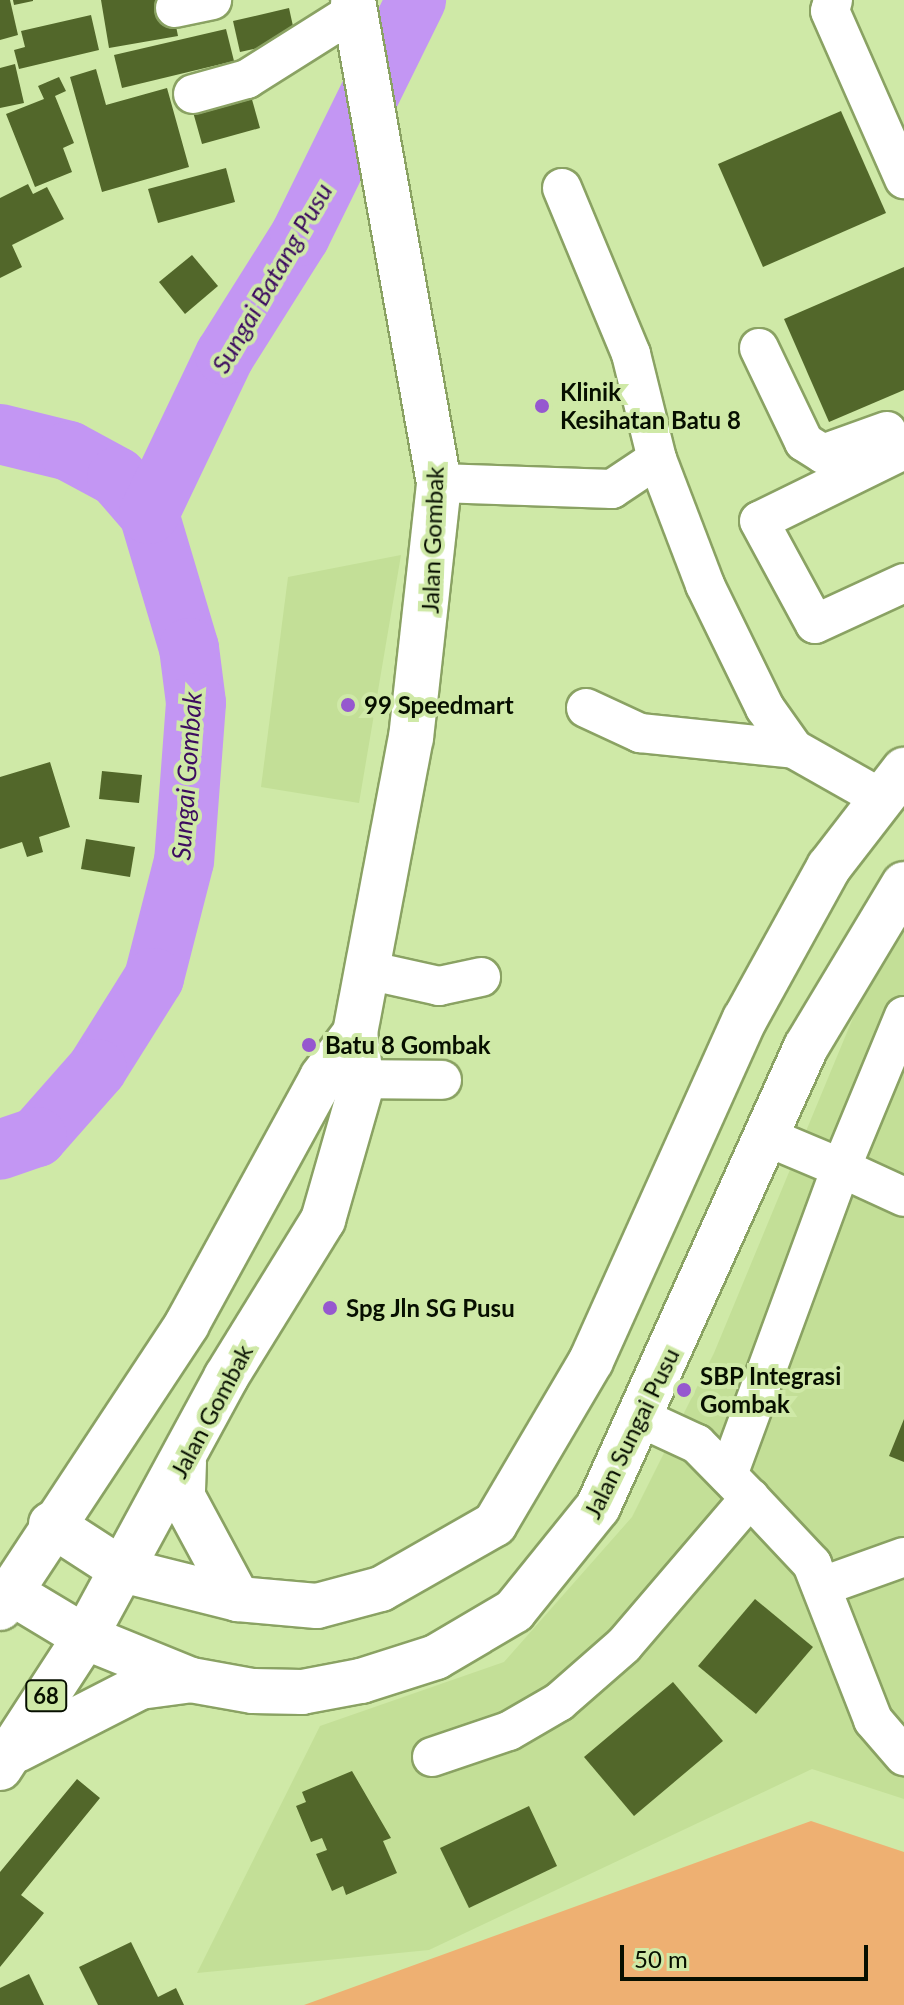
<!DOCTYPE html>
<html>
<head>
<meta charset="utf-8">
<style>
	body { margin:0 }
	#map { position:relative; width:904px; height:2005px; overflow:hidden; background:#cfe9a7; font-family:Lato,sans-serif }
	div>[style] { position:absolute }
	.built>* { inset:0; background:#c3df97 }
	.green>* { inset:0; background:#eeb072 }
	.river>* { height:60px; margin:-30px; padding:0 30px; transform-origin:30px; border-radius:30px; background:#c396f3 }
	.building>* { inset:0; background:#52672a }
	.roads { filter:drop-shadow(2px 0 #8aa263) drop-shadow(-2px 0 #8aa263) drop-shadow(0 2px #8aa263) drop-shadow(0 -2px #8aa263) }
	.minor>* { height:38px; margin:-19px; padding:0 19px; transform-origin:19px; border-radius:19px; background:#fff }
	.major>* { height:44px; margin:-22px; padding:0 22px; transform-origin:22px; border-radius:22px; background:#fff }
	.dots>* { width:22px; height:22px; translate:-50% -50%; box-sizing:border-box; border:4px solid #cfe9a7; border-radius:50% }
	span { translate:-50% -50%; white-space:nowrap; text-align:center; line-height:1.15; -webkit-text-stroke:8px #cfe9a7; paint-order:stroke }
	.shield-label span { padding:2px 6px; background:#cfe9a7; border:2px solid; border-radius:6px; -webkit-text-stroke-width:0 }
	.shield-label { font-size:22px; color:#070f00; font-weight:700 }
	.poi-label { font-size:24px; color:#070f00; font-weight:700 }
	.left { translate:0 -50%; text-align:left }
	.street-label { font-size:24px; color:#070f00 }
	.water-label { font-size:26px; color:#3c0c5f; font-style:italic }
	.scale { position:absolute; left:620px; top:1945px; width:248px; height:36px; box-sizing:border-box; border:4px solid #070f00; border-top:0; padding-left:10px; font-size:24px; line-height:28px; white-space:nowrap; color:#070f00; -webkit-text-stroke:6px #cfe9a7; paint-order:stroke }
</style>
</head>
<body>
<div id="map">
	<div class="built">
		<i style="clip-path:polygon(401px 555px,359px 803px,261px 787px,288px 577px)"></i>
		<i style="clip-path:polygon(904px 932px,904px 1799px,812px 1769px,429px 1950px,197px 1973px,320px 1726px,504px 1662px,632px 1517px,714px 1353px,855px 1013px)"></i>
	</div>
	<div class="green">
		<i style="clip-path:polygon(811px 1821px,904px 1852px,904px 2005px,304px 2005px)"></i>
	</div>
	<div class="river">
		<i style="left:0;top:434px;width:71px;rotate:13.8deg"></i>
		<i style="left:69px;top:451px;width:55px;rotate:28.4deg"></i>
		<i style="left:117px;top:477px;width:49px;rotate:49.1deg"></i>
		<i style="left:149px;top:514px;width:140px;rotate:73.4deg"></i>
		<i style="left:189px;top:648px;width:55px;rotate:82.7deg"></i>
		<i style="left:196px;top:703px;width:158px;rotate:94.3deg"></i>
		<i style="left:184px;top:861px;width:121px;rotate:104.4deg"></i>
		<i style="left:154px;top:978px;width:107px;rotate:122.1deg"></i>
		<i style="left:97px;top:1069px;width:91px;rotate:131.4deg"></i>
		<i style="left:37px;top:1137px;width:39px;rotate:161deg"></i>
		<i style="left:149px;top:514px;width:176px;rotate:-64.5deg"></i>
		<i style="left:225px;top:355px;width:141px;rotate:-57.8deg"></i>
		<i style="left:300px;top:236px;width:263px;rotate:-63.8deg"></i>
	</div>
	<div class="building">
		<i style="clip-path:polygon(0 0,10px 0,18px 35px,0 40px)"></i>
		<i style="clip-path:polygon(13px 0,33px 0,33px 1px,14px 5px)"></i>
		<i style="clip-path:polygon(101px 0,189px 0,172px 6px,178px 36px,109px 48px)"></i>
		<i style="clip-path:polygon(289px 8px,296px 40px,240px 52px,233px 21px)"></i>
		<i style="clip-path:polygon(91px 15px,99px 50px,19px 69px,14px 50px,25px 47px,21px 31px)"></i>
		<i style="clip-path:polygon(226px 29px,234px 61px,122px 88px,114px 55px)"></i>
		<i style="clip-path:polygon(15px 64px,24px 103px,0 108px,0 68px)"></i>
		<i style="clip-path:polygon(96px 69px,106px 105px,167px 88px,189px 167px,102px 192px,70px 77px)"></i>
		<i style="clip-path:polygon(59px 77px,66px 91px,55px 96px,74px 143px,63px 148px,72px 172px,35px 187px,6px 114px,44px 99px,38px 86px)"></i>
		<i style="clip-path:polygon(251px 96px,260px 128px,202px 144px,193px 112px)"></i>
		<i style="clip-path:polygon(841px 111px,886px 213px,763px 267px,718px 164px)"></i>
		<i style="clip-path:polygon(226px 168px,235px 202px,158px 223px,148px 189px)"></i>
		<i style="clip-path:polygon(28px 184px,33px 194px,47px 187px,64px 219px,12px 245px,22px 267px,0 278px,0 198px)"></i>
		<i style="clip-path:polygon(192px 255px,218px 286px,185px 314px,159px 282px)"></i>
		<i style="clip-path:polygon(904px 267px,904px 390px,829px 422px,784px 319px)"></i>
		<i style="clip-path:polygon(50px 762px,70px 827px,39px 837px,43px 852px,27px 857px,22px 842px,0 849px,0 777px)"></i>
		<i style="clip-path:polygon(102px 771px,142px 775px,139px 803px,99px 799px)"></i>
		<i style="clip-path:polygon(86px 839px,135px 847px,130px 877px,81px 869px)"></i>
		<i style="clip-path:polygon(904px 1419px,904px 1462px,889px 1456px)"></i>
		<i style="clip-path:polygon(755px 1599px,813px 1647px,756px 1714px,698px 1666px)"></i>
		<i style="clip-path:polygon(673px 1682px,723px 1741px,634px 1816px,584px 1757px)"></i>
		<i style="clip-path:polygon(352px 1771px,391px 1838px,383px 1841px,397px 1873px,346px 1895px,343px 1886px,332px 1891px,316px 1854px,327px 1850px,322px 1838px,311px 1842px,296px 1806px,306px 1802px,302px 1792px)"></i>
		<i style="clip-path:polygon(77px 1779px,100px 1798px,21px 1895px,44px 1913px,0 1967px,0 1872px)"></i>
		<i style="clip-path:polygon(529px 1806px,557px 1866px,469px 1908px,440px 1848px)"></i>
		<i style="clip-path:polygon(131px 1942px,158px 1997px,176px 1988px,184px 2005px,98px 2005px,79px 1967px)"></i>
		<i style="clip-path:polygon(29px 1974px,44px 2005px,0 2005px,0 1988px)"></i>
	</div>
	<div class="roads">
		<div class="minor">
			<i style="left:833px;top:0;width:11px;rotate:105deg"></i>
			<i style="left:830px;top:11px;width:184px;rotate:66.2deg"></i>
			<i style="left:175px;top:8px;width:38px;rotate:-12deg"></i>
			<i style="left:193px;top:94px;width:56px;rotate:-15.5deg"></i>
			<i style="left:247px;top:79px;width:128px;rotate:-32.2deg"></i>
			<i style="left:562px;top:188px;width:180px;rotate:67.4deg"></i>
			<i style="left:631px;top:354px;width:108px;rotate:76.1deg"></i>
			<i style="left:657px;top:459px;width:135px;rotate:69.1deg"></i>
			<i style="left:705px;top:585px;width:137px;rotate:64deg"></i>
			<i style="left:765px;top:708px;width:50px;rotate:54.7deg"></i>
			<i style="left:794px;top:749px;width:98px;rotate:29.5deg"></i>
			<i style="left:759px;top:348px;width:104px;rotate:64.4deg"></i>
			<i style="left:804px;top:442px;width:22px;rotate:32deg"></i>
			<i style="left:823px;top:454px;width:68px;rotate:-19.8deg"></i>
			<i style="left:904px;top:450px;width:161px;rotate:153.9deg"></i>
			<i style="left:759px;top:521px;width:117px;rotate:61.5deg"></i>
			<i style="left:815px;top:624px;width:98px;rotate:-24.7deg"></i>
			<i style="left:439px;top:483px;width:173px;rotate:2deg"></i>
			<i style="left:612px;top:489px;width:54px;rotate:-33.7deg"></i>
			<i style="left:586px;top:708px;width:60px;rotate:24.8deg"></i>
			<i style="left:640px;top:733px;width:155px;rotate:5.9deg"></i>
			<i style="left:367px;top:970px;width:74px;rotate:12.5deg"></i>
			<i style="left:439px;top:986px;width:43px;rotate:-12.1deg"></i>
			<i style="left:904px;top:1016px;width:165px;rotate:112.5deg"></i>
			<i style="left:841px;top:1168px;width:69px;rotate:24.7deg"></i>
			<i style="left:334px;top:1079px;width:108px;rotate:0.5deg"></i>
			<i style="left:728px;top:1475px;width:327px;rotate:-69.8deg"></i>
			<i style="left:841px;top:1168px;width:82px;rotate:-157.2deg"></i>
			<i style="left:750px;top:1498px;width:91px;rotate:46.8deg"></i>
			<i style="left:812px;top:1564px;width:168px;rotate:68.6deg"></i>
			<i style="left:873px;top:1720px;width:48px;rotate:49.3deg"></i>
			<i style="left:823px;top:1586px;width:86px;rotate:-19.7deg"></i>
			<i style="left:432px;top:1757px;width:81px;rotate:-18.7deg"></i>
			<i style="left:509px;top:1731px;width:58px;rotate:-30.1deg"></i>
			<i style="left:559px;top:1702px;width:86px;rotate:-41.2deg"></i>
			<i style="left:624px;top:1645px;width:194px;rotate:-49.4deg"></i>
			<i style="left:750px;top:1498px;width:76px;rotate:-134.5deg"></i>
			<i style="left:697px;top:1444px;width:62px;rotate:-155.1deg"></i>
		</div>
		<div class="major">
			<i style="left:184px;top:1462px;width:35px;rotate:92deg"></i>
			<i style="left:183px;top:1497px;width:116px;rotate:61.7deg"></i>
			<i style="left:51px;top:1524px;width:85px;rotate:32.9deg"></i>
			<i style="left:122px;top:1570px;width:120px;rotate:14deg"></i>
			<i style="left:238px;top:1599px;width:79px;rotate:5.1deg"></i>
			<i style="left:317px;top:1606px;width:66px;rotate:-14.9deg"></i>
			<i style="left:381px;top:1589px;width:131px;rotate:-29.7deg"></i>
			<i style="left:495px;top:1524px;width:189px;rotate:-59.5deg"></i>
			<i style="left:591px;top:1361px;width:375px;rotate:-65.8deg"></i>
			<i style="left:745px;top:1019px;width:174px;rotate:-61.1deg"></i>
			<i style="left:829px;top:867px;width:123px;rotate:-52.3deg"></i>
			<i style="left:10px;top:1592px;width:87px;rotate:31deg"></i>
			<i style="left:85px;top:1637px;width:114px;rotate:22.1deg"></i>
			<i style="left:191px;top:1680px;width:63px;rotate:10.1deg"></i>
			<i style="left:253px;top:1691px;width:49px;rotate:1.2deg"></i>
			<i style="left:302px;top:1692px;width:60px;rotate:-10.6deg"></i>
			<i style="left:361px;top:1681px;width:79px;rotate:-17.7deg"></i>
			<i style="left:436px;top:1657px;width:91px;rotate:-30.5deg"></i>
			<i style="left:514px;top:1611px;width:134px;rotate:-51.1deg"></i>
			<i style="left:598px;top:1507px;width:505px;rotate:-65.67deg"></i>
			<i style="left:806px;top:1047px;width:190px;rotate:-59deg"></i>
			<i style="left:0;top:1608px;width:340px;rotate:-56.6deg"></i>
			<i style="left:187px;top:1324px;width:281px;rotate:-61.3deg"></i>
			<i style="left:322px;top:1077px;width:55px;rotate:-53.1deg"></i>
			<i style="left:17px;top:1750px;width:138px;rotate:-27.1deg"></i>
			<i style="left:140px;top:1687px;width:51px;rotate:-7.8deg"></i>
			<i style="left:0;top:1768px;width:156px;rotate:-57deg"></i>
			<i style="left:85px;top:1637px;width:296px;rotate:-61.5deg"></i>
			<i style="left:226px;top:1377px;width:185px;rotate:-58.3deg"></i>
			<i style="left:323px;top:1220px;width:141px;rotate:-74deg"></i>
			<i style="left:362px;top:1084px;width:51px;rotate:-97.8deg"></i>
			<i style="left:355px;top:1033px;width:300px;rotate:-79.3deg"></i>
			<i style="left:411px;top:738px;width:257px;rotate:-83.7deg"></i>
			<i style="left:439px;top:483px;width:491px;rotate:-100.1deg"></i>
		</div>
	</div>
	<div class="dots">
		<i style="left:542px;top:406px;background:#9658cf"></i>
		<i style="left:348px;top:705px;background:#9658cf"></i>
		<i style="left:309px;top:1045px;background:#9658cf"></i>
		<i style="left:330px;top:1308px;background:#9658cf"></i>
		<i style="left:684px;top:1390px;background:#9658cf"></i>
	</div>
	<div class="shield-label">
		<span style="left:46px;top:1696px">68</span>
	</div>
	<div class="poi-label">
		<span class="left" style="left:560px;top:406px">Klinik<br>Kesihatan Batu 8</span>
		<span class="left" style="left:364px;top:705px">99 Speedmart</span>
		<span class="left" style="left:325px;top:1045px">Batu 8 Gombak</span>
		<span class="left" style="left:346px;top:1308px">Spg Jln SG Pusu</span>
		<span class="left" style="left:700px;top:1390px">SBP Integrasi<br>Gombak</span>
	</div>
	<div class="street-label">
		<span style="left:432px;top:540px;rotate:-88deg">Jalan Gombak</span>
		<span style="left:211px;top:1411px;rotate:-62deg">Jalan Gombak</span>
		<span style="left:631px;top:1433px;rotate:-64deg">Jalan Sungai Pusu</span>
	</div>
	<div class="water-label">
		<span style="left:272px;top:278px;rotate:-60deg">Sungai Batang Pusu</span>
		<span style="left:187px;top:776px;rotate:-86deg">Sungai Gombak</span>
	</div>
	<div class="scale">50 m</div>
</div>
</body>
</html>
